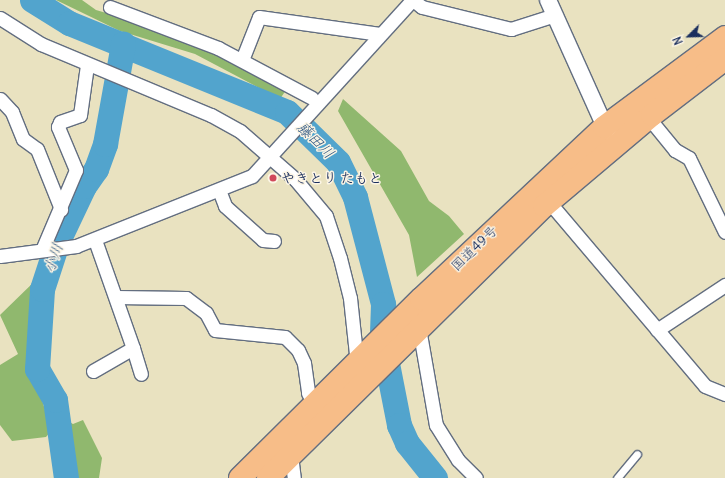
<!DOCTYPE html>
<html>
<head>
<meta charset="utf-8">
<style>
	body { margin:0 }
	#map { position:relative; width:725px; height:478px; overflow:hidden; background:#e9e2c0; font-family:Delius,"Klee One",sans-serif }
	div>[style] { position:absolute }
	.forest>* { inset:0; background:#90b86e }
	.river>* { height:25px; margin:-12.5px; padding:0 12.5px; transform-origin:12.5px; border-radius:12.5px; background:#52a4cd }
	.roads { filter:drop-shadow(1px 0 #636e80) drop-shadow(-1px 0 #636e80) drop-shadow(0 1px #636e80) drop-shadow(0 -1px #636e80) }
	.service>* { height:7px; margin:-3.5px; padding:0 3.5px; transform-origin:3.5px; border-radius:3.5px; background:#fff }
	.minor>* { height:13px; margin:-6.5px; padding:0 6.5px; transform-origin:6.5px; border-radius:6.5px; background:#fff }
	.tertiary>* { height:16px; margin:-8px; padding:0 8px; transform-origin:8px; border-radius:8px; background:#fff }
	.trunk>* { height:22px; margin:-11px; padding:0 11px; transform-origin:11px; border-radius:11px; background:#f7bd88 }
	.dots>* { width:11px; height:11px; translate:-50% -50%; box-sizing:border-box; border:2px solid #fcf5e5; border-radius:50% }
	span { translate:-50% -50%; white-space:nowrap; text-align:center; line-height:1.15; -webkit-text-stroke:3px #fcf5e5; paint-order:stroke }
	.poi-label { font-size:14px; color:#1b2f5e; font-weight:700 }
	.left { translate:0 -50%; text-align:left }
	.street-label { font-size:14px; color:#1b2f5e }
	.water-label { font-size:15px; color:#2e5885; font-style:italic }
	.north { position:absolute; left:669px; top:16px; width:40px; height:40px; -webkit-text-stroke:3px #fcf5e5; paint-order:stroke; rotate:247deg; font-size:11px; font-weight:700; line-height:16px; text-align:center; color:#1b2f5e }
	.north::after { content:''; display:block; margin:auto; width:14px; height:18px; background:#1b2f5e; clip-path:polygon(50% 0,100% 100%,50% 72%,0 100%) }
</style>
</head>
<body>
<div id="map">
	<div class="forest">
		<i style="clip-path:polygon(56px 0,82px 0,96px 10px,154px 27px,221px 54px,286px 90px,280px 99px,195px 54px,120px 31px)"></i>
		<i style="clip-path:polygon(343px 99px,401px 151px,429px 201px,449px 216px,464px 234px,417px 277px,409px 235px,338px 111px)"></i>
		<i style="clip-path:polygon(38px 278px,30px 314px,34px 372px,51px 431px,46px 437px,12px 441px,0 425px,0 365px,18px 354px,0 315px)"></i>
		<i style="clip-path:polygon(64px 419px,73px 424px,83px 420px,102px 458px,99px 478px,72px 478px)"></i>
	</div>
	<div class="river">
		<i style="left:32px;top:0;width:44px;rotate:31.9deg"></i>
		<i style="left:69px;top:23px;width:235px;rotate:22.2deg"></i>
		<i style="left:287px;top:112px;width:71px;rotate:44.4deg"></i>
		<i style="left:338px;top:162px;width:39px;rotate:64deg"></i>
		<i style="left:355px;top:197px;width:111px;rotate:75.3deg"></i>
		<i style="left:383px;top:304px;width:34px;rotate:92deg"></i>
		<i style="left:382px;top:338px;width:89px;rotate:78.9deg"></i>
		<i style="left:399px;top:425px;width:20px;rotate:66deg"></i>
		<i style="left:407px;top:443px;width:45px;rotate:51.3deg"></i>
		<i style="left:66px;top:478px;width:79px;rotate:-98deg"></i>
		<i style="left:55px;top:400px;width:36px;rotate:-120deg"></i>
		<i style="left:37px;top:369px;width:80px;rotate:-86.4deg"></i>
		<i style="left:42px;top:289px;width:48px;rotate:-71.9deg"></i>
		<i style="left:57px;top:243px;width:63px;rotate:-64.7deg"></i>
		<i style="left:84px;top:186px;width:21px;rotate:-55deg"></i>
		<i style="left:96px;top:169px;width:27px;rotate:-70deg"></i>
		<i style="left:105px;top:144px;width:102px;rotate:-79.8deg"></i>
	</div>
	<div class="roads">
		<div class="service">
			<i style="left:617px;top:478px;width:31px;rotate:-50deg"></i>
		</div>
		<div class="minor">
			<i style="left:413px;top:0;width:11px;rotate:38deg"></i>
			<i style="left:422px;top:7px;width:92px;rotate:13.9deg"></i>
			<i style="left:511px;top:29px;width:46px;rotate:-17.7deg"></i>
			<i style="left:110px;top:7px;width:116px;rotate:20.8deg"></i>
			<i style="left:218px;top:48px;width:106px;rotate:28deg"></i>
			<i style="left:0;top:18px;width:49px;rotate:32.4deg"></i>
			<i style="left:41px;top:44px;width:184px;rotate:22.7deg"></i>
			<i style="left:211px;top:115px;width:33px;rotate:29deg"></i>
			<i style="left:240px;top:131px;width:73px;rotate:41.1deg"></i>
			<i style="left:295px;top:179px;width:48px;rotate:50deg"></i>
			<i style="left:326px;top:216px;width:44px;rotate:71.6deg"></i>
			<i style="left:340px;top:258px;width:41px;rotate:76deg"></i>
			<i style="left:350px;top:298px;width:66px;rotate:83.9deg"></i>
			<i style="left:242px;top:60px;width:46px;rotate:-68.4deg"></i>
			<i style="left:259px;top:17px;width:122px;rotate:8deg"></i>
			<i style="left:0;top:99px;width:18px;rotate:47deg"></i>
			<i style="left:12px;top:112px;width:29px;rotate:68deg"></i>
			<i style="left:23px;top:139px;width:17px;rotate:36deg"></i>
			<i style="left:37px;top:149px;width:65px;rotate:68.2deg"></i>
			<i style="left:648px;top:117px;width:43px;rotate:50.7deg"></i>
			<i style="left:675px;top:150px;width:16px;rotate:30deg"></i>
			<i style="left:689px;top:158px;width:82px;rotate:64.1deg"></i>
			<i style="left:219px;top:190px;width:17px;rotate:69deg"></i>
			<i style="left:225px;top:206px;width:51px;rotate:41.8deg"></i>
			<i style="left:263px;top:240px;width:11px;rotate:5deg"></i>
			<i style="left:549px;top:202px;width:241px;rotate:49.7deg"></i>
			<i style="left:705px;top:386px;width:22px;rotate:22deg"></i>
			<i style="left:42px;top:250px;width:87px;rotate:-67deg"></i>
			<i style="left:76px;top:170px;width:47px;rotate:-112.7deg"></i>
			<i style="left:58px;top:127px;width:5px;rotate:-68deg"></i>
			<i style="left:60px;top:122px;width:21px;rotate:-19deg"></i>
			<i style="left:80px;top:115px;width:50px;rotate:-82deg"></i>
			<i style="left:0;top:256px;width:77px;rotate:-7.5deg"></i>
			<i style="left:76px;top:246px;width:189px;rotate:-21.7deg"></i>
			<i style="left:252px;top:176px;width:238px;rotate:-47.7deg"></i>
			<i style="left:116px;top:297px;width:70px;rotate:0.8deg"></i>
			<i style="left:186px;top:298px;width:25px;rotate:37deg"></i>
			<i style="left:206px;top:313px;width:19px;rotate:62deg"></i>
			<i style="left:215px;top:330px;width:70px;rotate:5.7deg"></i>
			<i style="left:285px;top:337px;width:18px;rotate:45deg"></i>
			<i style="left:298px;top:350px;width:14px;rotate:65deg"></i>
			<i style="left:304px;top:363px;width:30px;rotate:82deg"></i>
			<i style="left:308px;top:393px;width:14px;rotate:60deg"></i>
			<i style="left:419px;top:328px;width:98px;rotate:80.1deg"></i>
			<i style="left:436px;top:425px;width:41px;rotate:57.8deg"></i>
			<i style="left:458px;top:460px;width:25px;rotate:45deg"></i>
			<i style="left:657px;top:330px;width:82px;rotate:-33.5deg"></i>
			<i style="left:133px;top:348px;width:27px;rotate:73deg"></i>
			<i style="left:93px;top:371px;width:46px;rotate:-29.9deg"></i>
			<i style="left:133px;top:348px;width:114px;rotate:-109.4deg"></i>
			<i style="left:291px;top:455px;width:23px;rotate:83deg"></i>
		</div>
		<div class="tertiary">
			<i style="left:548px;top:0;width:149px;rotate:65.8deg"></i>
		</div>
		<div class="trunk">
			<i style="left:240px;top:478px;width:255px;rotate:-44.7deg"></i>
			<i style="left:421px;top:299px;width:251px;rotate:-43.2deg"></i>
			<i style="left:604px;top:127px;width:151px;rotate:-36.6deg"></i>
			<i style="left:268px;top:478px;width:388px;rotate:-44.6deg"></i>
			<i style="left:544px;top:206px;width:141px;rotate:-40.1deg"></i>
			<i style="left:652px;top:115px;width:92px;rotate:-37.5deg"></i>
		</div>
	</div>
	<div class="dots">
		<i style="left:273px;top:178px;background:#d1495b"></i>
	</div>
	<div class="poi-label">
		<span class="left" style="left:281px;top:178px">やきとり たもと</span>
	</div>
	<div class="street-label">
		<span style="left:474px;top:248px;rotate:-44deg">国道49号</span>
	</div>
	<div class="water-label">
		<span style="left:316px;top:140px;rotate:45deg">藤田川</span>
		<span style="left:53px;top:258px;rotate:-71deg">小川</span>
	</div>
	<div class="north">N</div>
</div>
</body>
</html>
